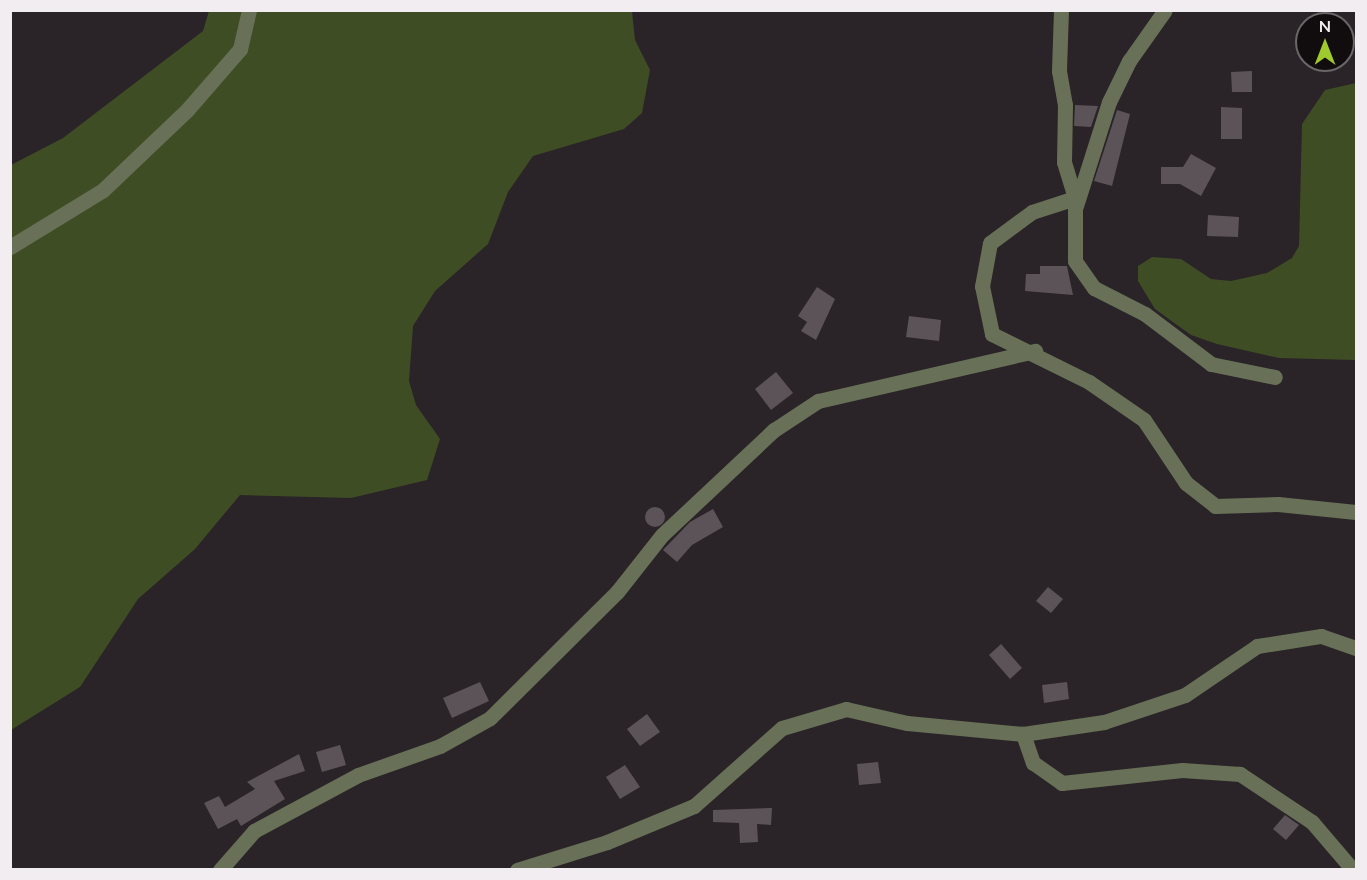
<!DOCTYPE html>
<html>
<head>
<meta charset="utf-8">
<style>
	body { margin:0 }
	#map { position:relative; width:1367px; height:880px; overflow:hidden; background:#2a2328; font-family:Lato,sans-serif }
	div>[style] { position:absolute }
	.green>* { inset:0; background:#3f4d24 }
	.building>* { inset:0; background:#5c5359 }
	.round { border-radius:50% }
	.minor>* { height:15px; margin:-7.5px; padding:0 7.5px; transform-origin:7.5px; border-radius:7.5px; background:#687157 }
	span { translate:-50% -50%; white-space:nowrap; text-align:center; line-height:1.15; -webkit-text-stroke:6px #110d0f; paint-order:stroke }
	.frame { position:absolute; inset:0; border:12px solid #f2edf0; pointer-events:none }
	.north { position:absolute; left:1295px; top:12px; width:60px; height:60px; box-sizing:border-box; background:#110d0f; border:2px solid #6b6769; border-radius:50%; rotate:0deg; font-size:16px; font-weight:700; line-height:24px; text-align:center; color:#f2edf0 }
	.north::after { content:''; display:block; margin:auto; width:21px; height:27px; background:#9fca2d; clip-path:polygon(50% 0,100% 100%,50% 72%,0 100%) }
</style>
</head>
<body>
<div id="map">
	<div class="green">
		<i style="clip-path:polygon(209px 11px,632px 11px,635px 40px,650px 70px,642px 113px,624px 129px,533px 156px,508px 192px,488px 244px,435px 291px,413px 326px,409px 381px,416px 405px,440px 439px,427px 480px,351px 498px,240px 495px,195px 549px,138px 599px,80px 687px,11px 730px,11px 165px,63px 138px,203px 31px)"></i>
		<i style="clip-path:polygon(1356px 83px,1356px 360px,1279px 358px,1217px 344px,1191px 335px,1155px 309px,1138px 281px,1138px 266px,1152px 257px,1181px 259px,1211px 279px,1231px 281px,1267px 273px,1292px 258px,1299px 246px,1302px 124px,1325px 90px)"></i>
	</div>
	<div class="building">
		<i style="clip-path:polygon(1252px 71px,1252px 92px,1232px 92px,1231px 72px)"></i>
		<i style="clip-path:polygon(1075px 105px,1098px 106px,1091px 127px,1074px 126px)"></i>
		<i style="clip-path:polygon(1221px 107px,1242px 108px,1242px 139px,1221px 139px)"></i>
		<i style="clip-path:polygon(1117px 110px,1130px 114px,1112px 186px,1094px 181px)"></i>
		<i style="clip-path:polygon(1191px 154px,1216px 168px,1201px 196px,1180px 184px,1161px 184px,1161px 167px,1183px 167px)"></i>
		<i style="clip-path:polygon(1208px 215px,1239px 217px,1238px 237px,1207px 236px)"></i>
		<i style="clip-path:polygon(1040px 266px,1067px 266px,1073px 295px,1025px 291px,1026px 274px,1040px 274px)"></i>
		<i style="clip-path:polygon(817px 287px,835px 299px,816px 340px,801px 331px,807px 322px,798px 316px)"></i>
		<i style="clip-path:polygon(909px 316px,941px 320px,939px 341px,906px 337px)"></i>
		<i style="clip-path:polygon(776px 372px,793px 393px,771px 410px,755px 389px)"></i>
		<i class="round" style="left:645px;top:507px;width:20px;height:20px"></i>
		<i style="clip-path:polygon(713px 509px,723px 527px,692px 545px,677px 562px,663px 550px,690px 522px)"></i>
		<i style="clip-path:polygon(1048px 587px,1063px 599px,1051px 613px,1036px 601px)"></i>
		<i style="clip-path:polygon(1001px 644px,1022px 668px,1010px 679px,989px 655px)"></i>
		<i style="clip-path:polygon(480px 682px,489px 701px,452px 718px,443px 698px)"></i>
		<i style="clip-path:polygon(1067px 682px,1069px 699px,1044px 703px,1042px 685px)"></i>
		<i style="clip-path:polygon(647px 714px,660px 732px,640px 746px,627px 729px)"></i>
		<i style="clip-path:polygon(340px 745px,346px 765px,322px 772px,316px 752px)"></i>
		<i style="clip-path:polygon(299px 754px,305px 771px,274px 781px,285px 799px,241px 826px,237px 819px,218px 829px,204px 803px,219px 796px,225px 807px,255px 789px,247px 782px)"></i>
		<i style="clip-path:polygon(878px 762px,881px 783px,859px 785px,857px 764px)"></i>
		<i style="clip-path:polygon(625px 765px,640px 787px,620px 799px,606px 777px)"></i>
		<i style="clip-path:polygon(772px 808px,771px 825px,757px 824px,758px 842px,740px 843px,739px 823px,713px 822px,713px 810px)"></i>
		<i style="clip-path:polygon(1285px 815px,1299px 825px,1286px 840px,1273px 829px)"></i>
	</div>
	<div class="minor">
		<i style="left:1061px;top:10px;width:61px;rotate:91.9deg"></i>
		<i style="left:1059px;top:71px;width:35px;rotate:80deg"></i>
		<i style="left:1065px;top:105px;width:57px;rotate:91deg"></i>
		<i style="left:1064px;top:162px;width:38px;rotate:73deg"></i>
		<i style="left:1075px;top:198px;width:63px;rotate:90deg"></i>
		<i style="left:1075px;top:261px;width:33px;rotate:55deg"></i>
		<i style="left:1094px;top:288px;width:57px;rotate:27deg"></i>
		<i style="left:1145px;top:314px;width:83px;rotate:37.1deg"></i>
		<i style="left:1211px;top:364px;width:65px;rotate:11.5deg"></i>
		<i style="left:1075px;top:198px;width:45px;rotate:162deg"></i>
		<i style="left:1032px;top:212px;width:52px;rotate:143.6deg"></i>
		<i style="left:990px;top:243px;width:44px;rotate:100.5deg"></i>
		<i style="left:982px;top:286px;width:49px;rotate:78.2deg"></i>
		<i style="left:992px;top:334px;width:108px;rotate:26.3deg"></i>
		<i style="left:1089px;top:382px;width:67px;rotate:34.6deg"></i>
		<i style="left:1144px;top:420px;width:76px;rotate:56.3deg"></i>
		<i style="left:1186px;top:483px;width:37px;rotate:38deg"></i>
		<i style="left:1215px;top:506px;width:63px;rotate:-1.8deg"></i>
		<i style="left:1278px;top:504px;width:78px;rotate:5.9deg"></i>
		<i style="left:1076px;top:206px;width:109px;rotate:-72.4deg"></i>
		<i style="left:1109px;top:102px;width:46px;rotate:-64deg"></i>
		<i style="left:1129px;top:61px;width:62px;rotate:-54.8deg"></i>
		<i style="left:10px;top:247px;width:109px;rotate:-31.5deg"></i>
		<i style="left:103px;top:190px;width:116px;rotate:-43.6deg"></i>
		<i style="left:187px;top:110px;width:81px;rotate:-49deg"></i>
		<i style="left:240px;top:49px;width:40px;rotate:-77deg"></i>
		<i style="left:220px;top:870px;width:52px;rotate:-48.9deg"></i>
		<i style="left:254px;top:831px;width:118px;rotate:-28.3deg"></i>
		<i style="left:358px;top:775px;width:87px;rotate:-19.5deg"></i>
		<i style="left:440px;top:746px;width:57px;rotate:-29.2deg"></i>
		<i style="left:490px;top:718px;width:179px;rotate:-44.8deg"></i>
		<i style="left:617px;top:592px;width:73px;rotate:-51.7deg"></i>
		<i style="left:662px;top:535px;width:154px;rotate:-43.2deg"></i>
		<i style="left:774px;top:430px;width:53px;rotate:-33.4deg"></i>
		<i style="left:818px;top:401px;width:223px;rotate:-13deg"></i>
		<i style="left:517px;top:870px;width:94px;rotate:-17.3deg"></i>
		<i style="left:607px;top:842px;width:94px;rotate:-22.5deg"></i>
		<i style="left:694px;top:806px;width:118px;rotate:-41.6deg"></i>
		<i style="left:782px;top:728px;width:67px;rotate:-16.5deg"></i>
		<i style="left:846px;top:709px;width:63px;rotate:12.9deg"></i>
		<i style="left:907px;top:723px;width:117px;rotate:5.4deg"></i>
		<i style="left:1353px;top:870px;width:63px;rotate:-130.5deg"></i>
		<i style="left:1312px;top:822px;width:87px;rotate:-146.3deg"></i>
		<i style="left:1240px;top:774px;width:58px;rotate:-176.1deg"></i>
		<i style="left:1182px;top:770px;width:121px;rotate:173.8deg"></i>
		<i style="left:1062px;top:783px;width:35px;rotate:-145deg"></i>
		<i style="left:1033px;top:763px;width:31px;rotate:-109deg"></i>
		<i style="left:1023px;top:734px;width:82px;rotate:-8.4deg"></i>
		<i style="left:1104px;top:722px;width:85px;rotate:-18.4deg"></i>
		<i style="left:1185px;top:695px;width:87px;rotate:-34.2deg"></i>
		<i style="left:1257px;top:646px;width:65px;rotate:-8.9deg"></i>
		<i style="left:1321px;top:636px;width:37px;rotate:19deg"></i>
	</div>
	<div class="frame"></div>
	<div class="north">N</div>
</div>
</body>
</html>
